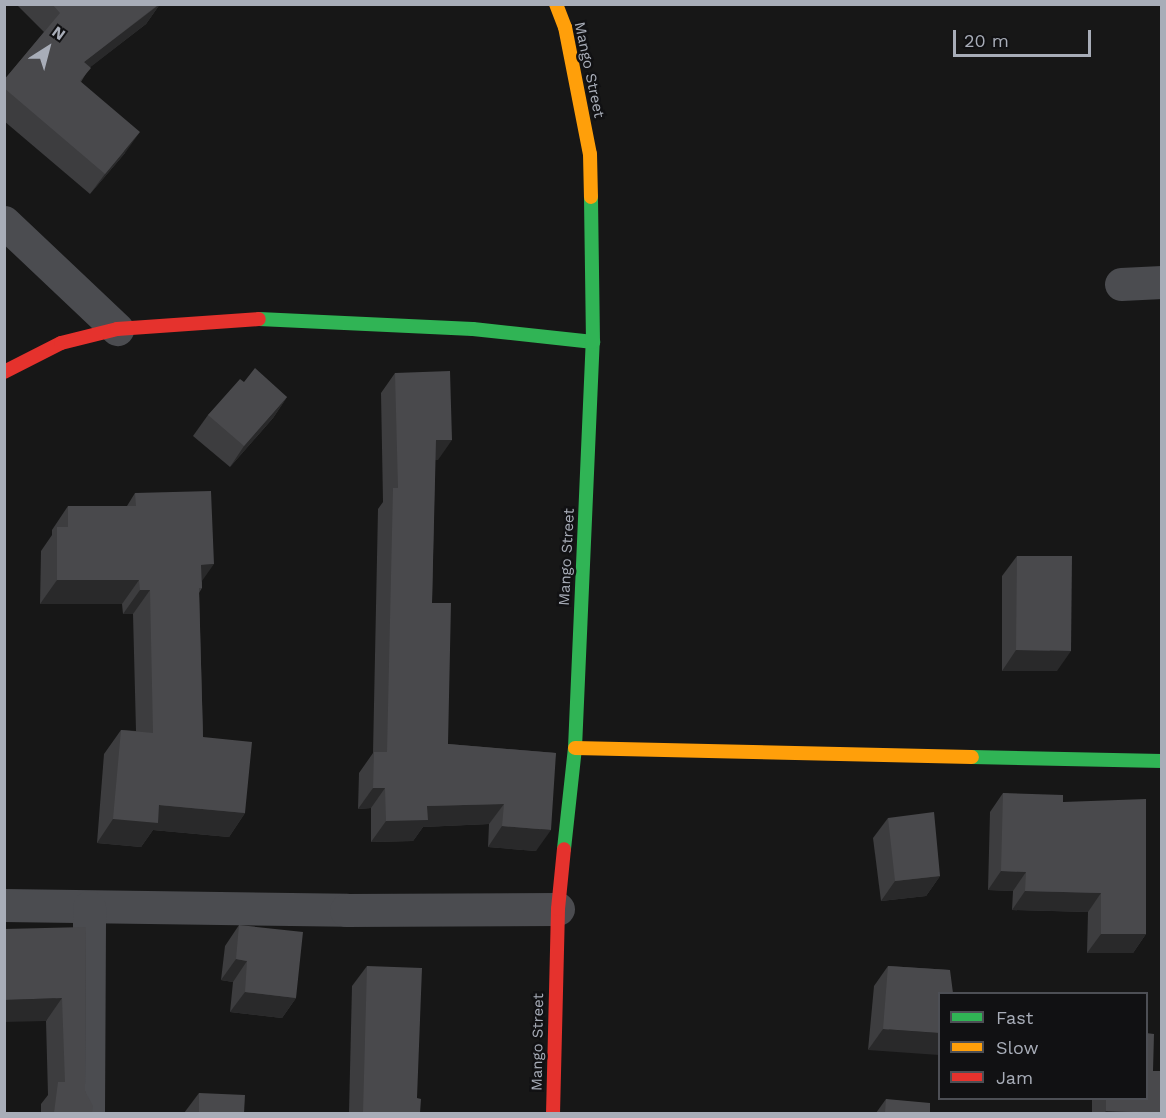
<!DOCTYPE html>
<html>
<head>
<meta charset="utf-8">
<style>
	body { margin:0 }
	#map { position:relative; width:1166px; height:1118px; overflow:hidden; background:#171717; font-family:"Work Sans",sans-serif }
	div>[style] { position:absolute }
	.street>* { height:33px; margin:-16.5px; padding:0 16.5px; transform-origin:16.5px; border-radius:16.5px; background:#4b4c50 }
	.fast>* { height:14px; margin:-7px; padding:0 7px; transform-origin:7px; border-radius:7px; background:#30b455 }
	.slow>* { height:14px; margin:-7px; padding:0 7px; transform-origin:7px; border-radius:7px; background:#ff9f0a }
	.jam>* { height:14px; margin:-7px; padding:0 7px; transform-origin:7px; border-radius:7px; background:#e5322d }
	.wall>* { inset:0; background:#3d3d3f }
	.shaded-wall>* { inset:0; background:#29292a }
	.building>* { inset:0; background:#49494c }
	span { translate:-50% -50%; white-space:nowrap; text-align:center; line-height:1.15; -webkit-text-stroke:5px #111113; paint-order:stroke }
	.street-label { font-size:15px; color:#a8adb8 }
	.frame { position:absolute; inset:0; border:6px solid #a8adb8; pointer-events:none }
	.legend { position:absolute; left:938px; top:992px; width:210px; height:108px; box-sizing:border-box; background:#111113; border:2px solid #4d4f55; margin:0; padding:8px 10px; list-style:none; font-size:18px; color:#a8adb8 }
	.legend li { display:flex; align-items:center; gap:12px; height:30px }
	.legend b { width:30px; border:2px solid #4d4f55 }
	.north { position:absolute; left:18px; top:18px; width:60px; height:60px; -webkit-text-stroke:4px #111113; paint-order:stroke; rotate:36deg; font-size:16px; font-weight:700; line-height:24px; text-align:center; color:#a8adb8 }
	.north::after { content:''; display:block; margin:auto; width:21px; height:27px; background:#a8adb8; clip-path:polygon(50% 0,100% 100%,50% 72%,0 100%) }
	.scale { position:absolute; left:953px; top:30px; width:138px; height:27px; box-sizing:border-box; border:3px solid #a8adb8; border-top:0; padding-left:8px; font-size:18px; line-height:21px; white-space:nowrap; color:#a8adb8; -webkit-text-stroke:4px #111113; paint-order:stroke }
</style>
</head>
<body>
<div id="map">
	<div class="street">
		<i style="left:4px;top:222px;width:156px;rotate:43.4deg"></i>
		<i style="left:1121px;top:284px;width:41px;rotate:-2.8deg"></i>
		<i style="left:4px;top:905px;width:342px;rotate:0.8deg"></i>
		<i style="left:346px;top:910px;width:212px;rotate:-0.3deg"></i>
		<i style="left:88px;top:1114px;width:207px;rotate:-89.7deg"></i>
	</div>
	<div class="fast">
		<i style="left:259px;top:319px;width:214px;rotate:2.7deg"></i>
		<i style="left:473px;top:329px;width:121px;rotate:6.2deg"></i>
		<i style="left:972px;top:757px;width:190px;rotate:1.2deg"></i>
		<i style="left:564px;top:849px;width:102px;rotate:-83.8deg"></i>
		<i style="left:575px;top:748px;width:406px;rotate:-87.5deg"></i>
		<i style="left:593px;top:342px;width:145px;rotate:-90.8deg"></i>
	</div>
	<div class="slow">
		<i style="left:556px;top:4px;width:25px;rotate:69deg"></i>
		<i style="left:565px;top:27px;width:129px;rotate:78.9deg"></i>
		<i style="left:590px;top:154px;width:43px;rotate:88.7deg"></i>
		<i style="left:575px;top:748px;width:397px;rotate:1.3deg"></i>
	</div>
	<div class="jam">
		<i style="left:4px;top:372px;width:64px;rotate:-27deg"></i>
		<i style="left:61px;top:343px;width:58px;rotate:-14deg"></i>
		<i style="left:117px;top:329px;width:142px;rotate:-4deg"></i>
		<i style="left:553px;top:1114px;width:205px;rotate:-88.6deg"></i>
		<i style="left:558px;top:909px;width:60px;rotate:-84.3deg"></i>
	</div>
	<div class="wall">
		<i style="clip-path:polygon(16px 4px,160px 4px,146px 24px,90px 67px,81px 82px,125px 153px,90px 194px,4px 121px,4px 80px,44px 32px)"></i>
		<i style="clip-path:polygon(395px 373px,438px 460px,435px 460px,432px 603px,448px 744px,556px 753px,536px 851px,488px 847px,489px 824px,423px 827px,413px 841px,371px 842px,371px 808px,358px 809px,359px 773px,373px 753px,378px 509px,383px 502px,381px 393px)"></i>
		<i style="clip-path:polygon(244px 382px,287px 397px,273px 418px,230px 467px,193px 436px,208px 415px)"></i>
		<i style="clip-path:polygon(135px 493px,202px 581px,202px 588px,199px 593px,203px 737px,245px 813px,229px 837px,153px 830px,141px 847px,97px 843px,104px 754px,121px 730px,136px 731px,133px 614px,123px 614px,122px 604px,40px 604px,41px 551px,52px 535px,52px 530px,68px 506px,127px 506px)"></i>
		<i style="clip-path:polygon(1017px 556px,1057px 671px,1002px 671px,1002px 576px)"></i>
		<i style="clip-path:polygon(1003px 793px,1063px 802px,1146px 934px,1133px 953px,1087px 953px,1088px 912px,1012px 910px,1013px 891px,988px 890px,990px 812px)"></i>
		<i style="clip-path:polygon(888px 818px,940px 876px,926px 896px,881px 901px,873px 838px)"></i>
		<i style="clip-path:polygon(239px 925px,296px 998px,282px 1018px,230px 1012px,233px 982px,221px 980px,225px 946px)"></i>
		<i style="clip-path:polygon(86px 927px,85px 1091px,92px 1113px,41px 1113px,41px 1104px,48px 1095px,46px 1021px)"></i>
		<i style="clip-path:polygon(367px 966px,417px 1098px,420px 1113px,349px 1113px,352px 986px)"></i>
		<i style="clip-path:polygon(888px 966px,950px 970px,868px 1050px,874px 986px)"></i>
		<i style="clip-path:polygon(1153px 1071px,1161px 1113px,1092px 1113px,1092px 1098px,1146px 1098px)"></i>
		<i style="clip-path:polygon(199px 1093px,244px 1113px,184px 1113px)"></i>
		<i style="clip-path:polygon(886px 1099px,930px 1113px,876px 1113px)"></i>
	</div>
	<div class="shaded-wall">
		<i style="clip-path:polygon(160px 4px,146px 24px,70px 83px,84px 62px)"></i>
		<i style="clip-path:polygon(140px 132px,125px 153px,90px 194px,105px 174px)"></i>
		<i style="clip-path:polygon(287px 397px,273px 418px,230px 467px,244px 446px)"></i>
		<i style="clip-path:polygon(436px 440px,452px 440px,438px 460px,421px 461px)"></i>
		<i style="clip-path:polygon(214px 564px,197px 588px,201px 565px)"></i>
		<i style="clip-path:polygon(57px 580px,139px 580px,122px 604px,40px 604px)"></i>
		<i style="clip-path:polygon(140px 590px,150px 590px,133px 614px,123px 614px)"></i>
		<i style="clip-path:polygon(1016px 650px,1071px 651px,1057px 671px,1002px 671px)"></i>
		<i style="clip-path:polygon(373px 788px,385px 788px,371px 808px,358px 809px)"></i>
		<i style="clip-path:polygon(504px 804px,489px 824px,423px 827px,413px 841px,371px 842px,386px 821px,427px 806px)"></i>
		<i style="clip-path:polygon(159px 805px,245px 813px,229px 837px,153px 830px,141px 847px,97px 843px,113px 819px)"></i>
		<i style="clip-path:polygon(502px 826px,551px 830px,536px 851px,488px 847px)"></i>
		<i style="clip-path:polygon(1001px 871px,1026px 872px,1013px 891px,988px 890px)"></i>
		<i style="clip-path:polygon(940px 876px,926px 896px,881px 901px,895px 881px)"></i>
		<i style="clip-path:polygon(1025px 891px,1101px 893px,1088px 912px,1012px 910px)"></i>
		<i style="clip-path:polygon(1101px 934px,1146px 934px,1133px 953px,1087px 953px)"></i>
		<i style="clip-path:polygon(236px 959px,247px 961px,233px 982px,221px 980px)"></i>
		<i style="clip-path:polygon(245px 992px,296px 998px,282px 1018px,230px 1012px)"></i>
		<i style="clip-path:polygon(62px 998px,46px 1021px,4px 1022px,4px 1000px)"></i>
		<i style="clip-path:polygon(883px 1029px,939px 1033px,939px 1055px,868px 1050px)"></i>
		<i style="clip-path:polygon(1106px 1111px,1161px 1113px,1104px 1113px)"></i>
	</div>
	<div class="building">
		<i style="clip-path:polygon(52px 4px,159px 4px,84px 62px,91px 68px,80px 81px,140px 132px,105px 174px,4px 88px,4px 80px,60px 13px)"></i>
		<i style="clip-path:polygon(255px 368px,287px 397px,244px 446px,208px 415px,240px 379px,244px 382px)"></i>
		<i style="clip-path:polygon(450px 371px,452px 440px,436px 440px,432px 603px,451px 603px,448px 744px,556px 753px,551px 830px,502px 826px,504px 804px,427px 806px,428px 820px,386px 821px,385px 788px,373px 788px,374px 752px,387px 752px,393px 488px,398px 488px,395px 373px)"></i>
		<i style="clip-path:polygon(211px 491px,214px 564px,201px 565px,202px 588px,199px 588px,203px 737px,252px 742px,245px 813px,159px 805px,158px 823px,113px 819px,121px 730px,153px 733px,150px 590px,140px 590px,139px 580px,57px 580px,57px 527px,68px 527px,68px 506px,136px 506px,135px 493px)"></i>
		<i style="clip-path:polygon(1017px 556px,1072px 556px,1071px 651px,1016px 650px)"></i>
		<i style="clip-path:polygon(1003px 793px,1063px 795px,1063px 802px,1146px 799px,1146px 934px,1101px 934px,1101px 893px,1025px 891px,1026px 872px,1001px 871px)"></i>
		<i style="clip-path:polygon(934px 812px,940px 876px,895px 881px,888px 818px)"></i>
		<i style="clip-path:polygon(239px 925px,303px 932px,296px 998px,245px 992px,247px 961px,236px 959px)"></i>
		<i style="clip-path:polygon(86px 927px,85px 1091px,93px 1106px,92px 1113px,54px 1113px,58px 1082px,65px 1082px,62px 998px,4px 1000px,4px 929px)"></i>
		<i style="clip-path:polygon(367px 966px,422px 968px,417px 1098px,421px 1099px,420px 1113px,363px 1113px)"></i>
		<i style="clip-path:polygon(888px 966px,950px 970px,953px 993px,939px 993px,939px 1033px,883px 1029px)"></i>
		<i style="clip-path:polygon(1146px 1033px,1154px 1034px,1153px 1071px,1161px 1071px,1161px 1113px,1106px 1111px,1106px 1098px,1146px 1098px)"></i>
		<i style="clip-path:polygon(199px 1093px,245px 1095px,244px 1113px,199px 1113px)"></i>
		<i style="clip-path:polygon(886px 1099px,930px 1103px,930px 1113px,885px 1113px)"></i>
	</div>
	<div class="street-label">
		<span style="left:589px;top:70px;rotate:78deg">Mango Street</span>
		<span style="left:567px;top:557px;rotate:-87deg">Mango Street</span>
		<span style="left:538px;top:1042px;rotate:-89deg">Mango Street</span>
	</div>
	<div class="frame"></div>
	<ul class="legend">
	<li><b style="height:8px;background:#30b455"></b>Fast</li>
	<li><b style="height:8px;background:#ff9f0a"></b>Slow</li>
	<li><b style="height:8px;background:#e5322d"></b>Jam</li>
	</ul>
	<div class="north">N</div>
	<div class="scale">20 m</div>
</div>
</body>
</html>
